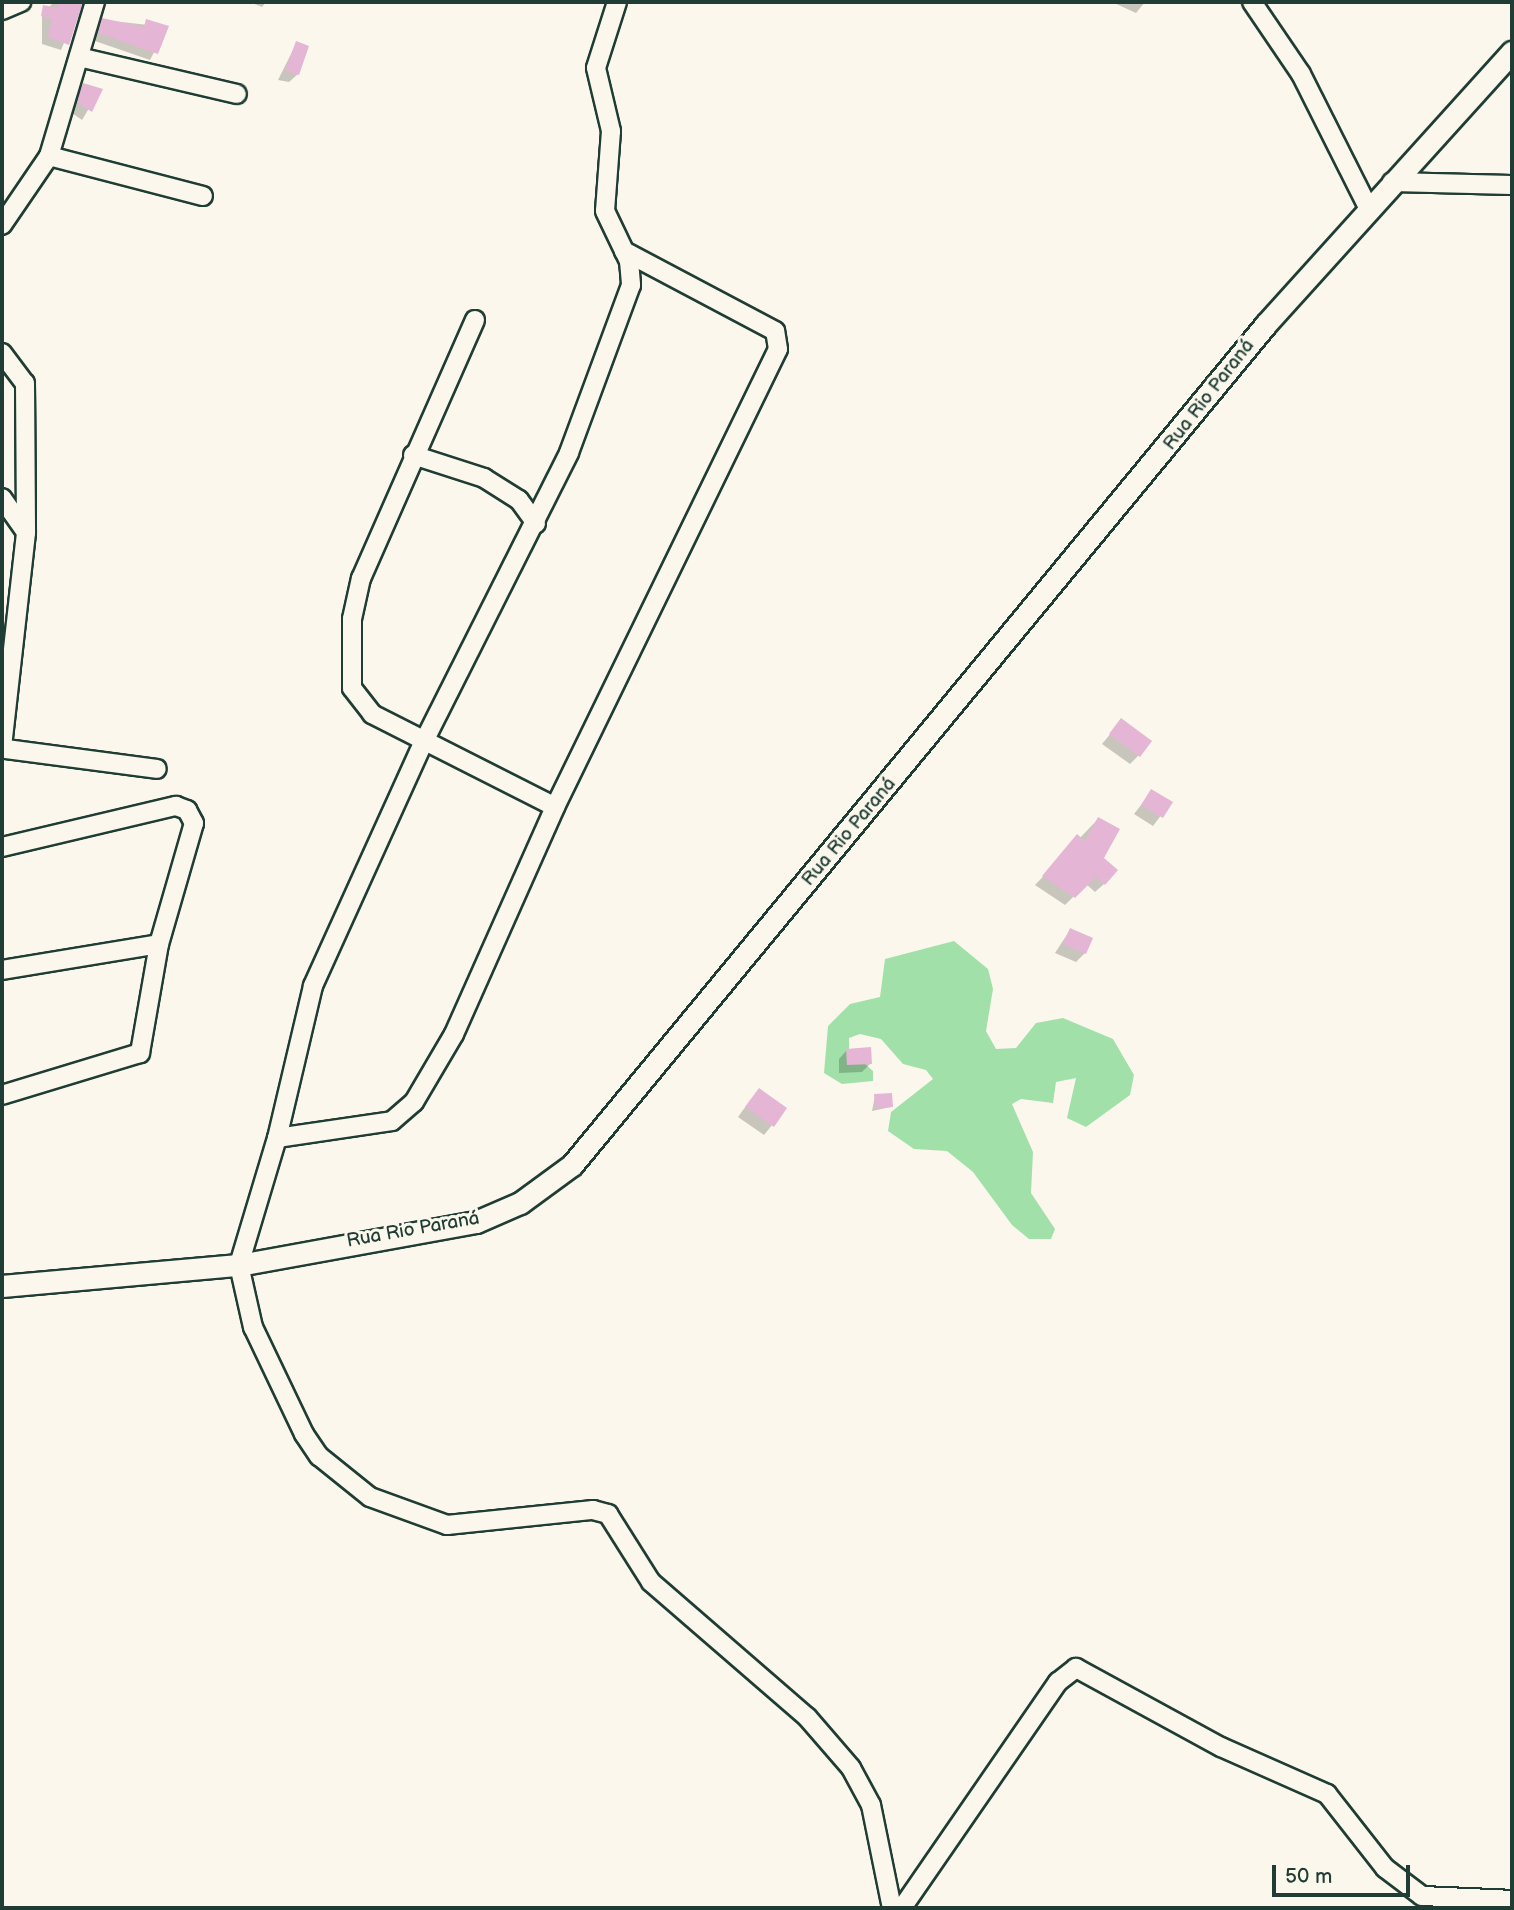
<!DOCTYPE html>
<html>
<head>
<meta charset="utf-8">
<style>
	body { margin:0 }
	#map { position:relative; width:1514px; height:1910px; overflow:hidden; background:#fbf7ec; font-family:"Balsamiq Sans",sans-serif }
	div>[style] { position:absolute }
	.green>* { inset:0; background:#a1e1a9 }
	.shadow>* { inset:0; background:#0003 }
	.building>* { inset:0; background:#e5b5d5 }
	.roads { filter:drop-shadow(2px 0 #1f3d34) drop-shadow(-2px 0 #1f3d34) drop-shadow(0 2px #1f3d34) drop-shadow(0 -2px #1f3d34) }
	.minor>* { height:18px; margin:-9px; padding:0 9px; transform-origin:9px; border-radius:9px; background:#fbf7ec }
	.tertiary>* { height:21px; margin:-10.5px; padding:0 10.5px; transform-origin:10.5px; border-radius:10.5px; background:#fbf7ec }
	span { translate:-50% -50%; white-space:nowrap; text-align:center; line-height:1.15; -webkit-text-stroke:6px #fbf7ec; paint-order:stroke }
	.street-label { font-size:19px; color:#1f3d34 }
	.frame { position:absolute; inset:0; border:4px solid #1f3d34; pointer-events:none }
	.scale { position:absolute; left:1272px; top:1865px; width:138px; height:32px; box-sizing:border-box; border:4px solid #1f3d34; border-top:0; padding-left:9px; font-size:21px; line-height:24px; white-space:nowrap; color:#1f3d34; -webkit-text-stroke:5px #fbf7ec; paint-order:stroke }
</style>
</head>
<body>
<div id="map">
	<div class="green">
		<i style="clip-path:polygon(954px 941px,988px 969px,993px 989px,986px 1031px,996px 1049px,1016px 1048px,1036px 1023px,1063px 1018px,1113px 1039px,1134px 1075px,1130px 1095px,1086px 1127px,1067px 1118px,1076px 1078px,1056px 1082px,1053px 1103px,1021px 1099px,1012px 1104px,1033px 1152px,1031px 1193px,1055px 1229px,1051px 1239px,1029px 1239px,1012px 1225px,973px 1172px,947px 1151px,914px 1149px,888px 1131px,891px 1112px,933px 1079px,926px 1070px,903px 1064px,881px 1039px,860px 1034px,849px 1038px,849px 1050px,873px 1071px,873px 1081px,842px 1084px,824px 1073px,828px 1026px,850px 1004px,880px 997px,885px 959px)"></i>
	</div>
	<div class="shadow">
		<i style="clip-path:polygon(54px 2px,81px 3px,61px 50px,42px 44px,42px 14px)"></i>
		<i style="clip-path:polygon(250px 2px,266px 2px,262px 7px)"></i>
		<i style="clip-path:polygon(1145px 2px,1136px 13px,1114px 3px,1114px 2px)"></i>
		<i style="clip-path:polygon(103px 20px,167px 27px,150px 60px,92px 40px)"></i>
		<i style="clip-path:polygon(296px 44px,298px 74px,289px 82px,278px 80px)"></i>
		<i style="clip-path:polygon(83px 85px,100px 90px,82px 120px,69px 111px)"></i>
		<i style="clip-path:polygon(1121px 721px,1139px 755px,1130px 764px,1102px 744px)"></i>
		<i style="clip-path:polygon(1152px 791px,1171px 802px,1153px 826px,1134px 814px)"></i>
		<i style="clip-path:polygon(1098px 819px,1104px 884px,1095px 892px,1086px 884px,1065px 905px,1035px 885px)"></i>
		<i style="clip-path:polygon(1070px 930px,1085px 953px,1076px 962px,1055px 953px)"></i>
		<i style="clip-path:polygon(847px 1050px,871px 1063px,862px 1072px,839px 1073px,839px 1059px)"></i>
		<i style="clip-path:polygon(875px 1096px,891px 1107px,872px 1111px)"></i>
		<i style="clip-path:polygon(751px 1099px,785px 1109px,764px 1135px,738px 1117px)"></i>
	</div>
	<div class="building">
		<i style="clip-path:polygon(58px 2px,83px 2px,69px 45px,48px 37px,52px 19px,41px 16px,43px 5px,58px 8px)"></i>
		<i style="clip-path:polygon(102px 18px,144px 27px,146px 19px,169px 26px,158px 54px,98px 33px)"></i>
		<i style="clip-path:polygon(296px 41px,309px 46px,299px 75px,285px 71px)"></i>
		<i style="clip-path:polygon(83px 83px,103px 89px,92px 112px,77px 102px)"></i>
		<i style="clip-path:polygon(1121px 718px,1152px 741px,1140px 757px,1109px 734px)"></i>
		<i style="clip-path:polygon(1151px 789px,1173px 802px,1163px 818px,1141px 805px)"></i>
		<i style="clip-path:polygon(1098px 817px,1120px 829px,1104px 858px,1118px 870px,1105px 885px,1096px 877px,1075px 898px,1042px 876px,1077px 834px,1085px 841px)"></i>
		<i style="clip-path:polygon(1070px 928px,1093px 938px,1086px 954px,1063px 944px)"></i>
		<i style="clip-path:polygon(871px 1047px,872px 1064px,847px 1065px,846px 1049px)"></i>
		<i style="clip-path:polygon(759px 1088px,787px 1108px,774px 1127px,745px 1107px)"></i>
		<i style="clip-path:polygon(892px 1093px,893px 1107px,875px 1108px,874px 1094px)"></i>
	</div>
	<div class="roads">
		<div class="minor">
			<i style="left:617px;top:2px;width:69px;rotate:107.7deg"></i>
			<i style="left:596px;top:68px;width:65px;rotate:76.6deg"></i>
			<i style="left:611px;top:131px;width:80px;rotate:94.3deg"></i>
			<i style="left:605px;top:211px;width:55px;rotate:64.4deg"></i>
			<i style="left:629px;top:261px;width:24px;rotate:85deg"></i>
			<i style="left:631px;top:285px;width:179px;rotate:110.3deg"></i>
			<i style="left:569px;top:453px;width:322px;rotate:116.7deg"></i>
			<i style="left:424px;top:741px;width:269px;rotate:114.4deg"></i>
			<i style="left:313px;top:986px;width:156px;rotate:103.3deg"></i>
			<i style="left:277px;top:1138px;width:133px;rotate:106.7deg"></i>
			<i style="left:239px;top:1265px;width:64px;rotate:77.3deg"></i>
			<i style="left:253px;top:1327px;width:119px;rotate:64.5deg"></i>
			<i style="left:304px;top:1434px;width:27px;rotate:56deg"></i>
			<i style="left:319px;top:1456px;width:65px;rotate:38.8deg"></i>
			<i style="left:370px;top:1497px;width:82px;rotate:20deg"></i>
			<i style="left:447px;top:1525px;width:147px;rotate:-5.9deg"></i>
			<i style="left:593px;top:1510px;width:16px;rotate:15deg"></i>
			<i style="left:608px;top:1514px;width:80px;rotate:57.7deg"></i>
			<i style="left:651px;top:1582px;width:206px;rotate:40.9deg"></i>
			<i style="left:807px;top:1717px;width:67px;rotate:49.2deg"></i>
			<i style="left:851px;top:1768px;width:42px;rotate:61.6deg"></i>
			<i style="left:871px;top:1805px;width:105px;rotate:78.5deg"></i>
			<i style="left:1252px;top:2px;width:87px;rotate:55.8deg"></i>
			<i style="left:1301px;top:74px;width:153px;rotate:63.3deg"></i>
			<i style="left:2px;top:10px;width:21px;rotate:-23deg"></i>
			<i style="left:79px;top:57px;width:162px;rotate:13.2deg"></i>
			<i style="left:49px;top:156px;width:159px;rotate:14.6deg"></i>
			<i style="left:1392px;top:182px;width:120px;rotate:1.4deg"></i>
			<i style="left:2px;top:225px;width:83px;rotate:-55.7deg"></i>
			<i style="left:49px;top:156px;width:161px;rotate:-73.4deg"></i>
			<i style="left:475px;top:320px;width:282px;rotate:113.8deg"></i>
			<i style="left:361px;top:578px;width:42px;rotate:102.4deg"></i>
			<i style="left:352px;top:619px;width:69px;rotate:90deg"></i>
			<i style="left:352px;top:688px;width:33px;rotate:52deg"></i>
			<i style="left:372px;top:714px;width:205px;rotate:26.9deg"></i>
			<i style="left:2px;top:353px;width:38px;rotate:53deg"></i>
			<i style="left:25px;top:383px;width:150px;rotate:89.6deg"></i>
			<i style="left:26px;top:533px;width:216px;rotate:96.4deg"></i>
			<i style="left:413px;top:455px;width:75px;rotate:17.9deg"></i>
			<i style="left:484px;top:478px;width:41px;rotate:32.2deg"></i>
			<i style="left:519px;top:500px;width:29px;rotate:54deg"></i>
			<i style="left:2px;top:498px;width:38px;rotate:55deg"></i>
			<i style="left:6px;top:749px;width:152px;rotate:7.5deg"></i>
			<i style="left:2px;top:847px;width:179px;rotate:-13.3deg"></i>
			<i style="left:176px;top:806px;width:12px;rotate:20deg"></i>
			<i style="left:187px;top:810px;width:15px;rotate:62deg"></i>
			<i style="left:194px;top:823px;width:126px;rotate:106.1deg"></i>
			<i style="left:159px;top:944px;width:111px;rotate:99.9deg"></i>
			<i style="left:140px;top:1053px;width:144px;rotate:163.1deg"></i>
			<i style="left:2px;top:970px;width:159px;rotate:-9.4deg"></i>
			<i style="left:277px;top:1138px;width:116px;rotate:-8.4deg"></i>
			<i style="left:392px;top:1121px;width:29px;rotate:-41deg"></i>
			<i style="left:414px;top:1102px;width:79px;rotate:-59.5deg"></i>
			<i style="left:454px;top:1034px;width:248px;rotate:-66deg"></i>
			<i style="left:555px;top:807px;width:509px;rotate:-64.04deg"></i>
			<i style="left:778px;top:349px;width:18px;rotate:-99deg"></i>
			<i style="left:775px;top:331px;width:171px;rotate:-152.1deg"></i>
			<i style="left:902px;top:1908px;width:275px;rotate:-55.4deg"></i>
			<i style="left:1058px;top:1682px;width:23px;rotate:-38deg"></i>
			<i style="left:1076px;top:1668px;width:165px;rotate:28.6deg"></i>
			<i style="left:1221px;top:1747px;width:116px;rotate:23.9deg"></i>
			<i style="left:1327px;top:1794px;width:94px;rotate:51.9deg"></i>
			<i style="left:1385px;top:1868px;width:46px;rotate:37.1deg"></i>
			<i style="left:1422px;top:1896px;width:90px;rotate:2.5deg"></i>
		</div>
		<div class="tertiary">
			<i style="left:2px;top:1286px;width:238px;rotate:-5.1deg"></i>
			<i style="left:239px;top:1265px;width:241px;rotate:-10.3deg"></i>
			<i style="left:476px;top:1222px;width:48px;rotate:-23.4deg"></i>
			<i style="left:520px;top:1203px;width:64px;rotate:-36.2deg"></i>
			<i style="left:572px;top:1165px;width:1090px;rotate:-50.47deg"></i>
			<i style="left:1266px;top:324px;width:367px;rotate:-47.9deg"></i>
		</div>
	</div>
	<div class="street-label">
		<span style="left:1209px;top:395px;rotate:-52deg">Rua Rio Paraná</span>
		<span style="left:849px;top:832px;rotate:-50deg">Rua Rio Paraná</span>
		<span style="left:413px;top:1230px;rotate:-10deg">Rua Rio Paraná</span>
	</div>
	<div class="frame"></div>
	<div class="scale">50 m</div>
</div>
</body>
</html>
